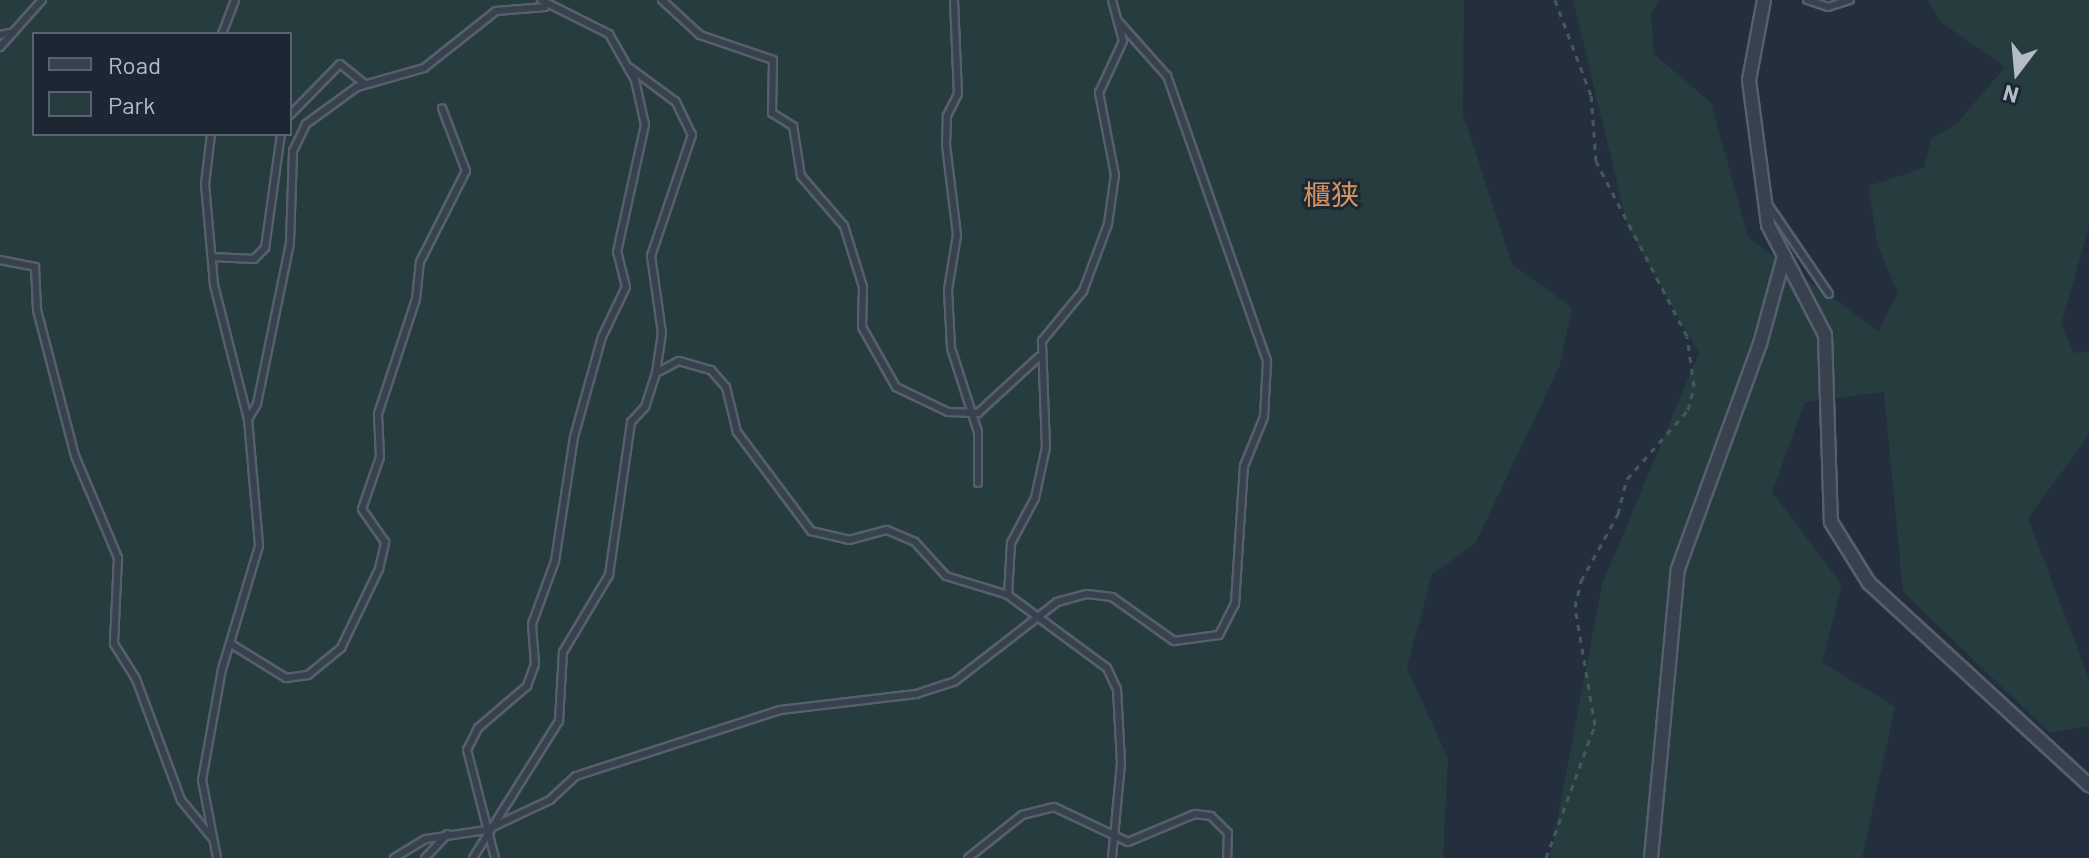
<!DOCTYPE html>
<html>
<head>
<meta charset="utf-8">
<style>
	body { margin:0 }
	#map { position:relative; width:2089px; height:858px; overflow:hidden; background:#242f3e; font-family:Barlow,"Noto Sans JP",sans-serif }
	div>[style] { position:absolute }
	.green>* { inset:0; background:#263c3f }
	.path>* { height:3px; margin-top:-1.5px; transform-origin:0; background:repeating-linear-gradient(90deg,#44595c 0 6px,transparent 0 12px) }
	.roads { filter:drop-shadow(2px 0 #565f6c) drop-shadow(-2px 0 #565f6c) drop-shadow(0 2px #565f6c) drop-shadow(0 -2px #565f6c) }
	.service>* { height:6px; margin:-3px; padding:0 3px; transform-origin:3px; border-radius:3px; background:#38414e }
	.minor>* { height:12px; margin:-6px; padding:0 6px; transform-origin:6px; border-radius:6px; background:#38414e }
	span { translate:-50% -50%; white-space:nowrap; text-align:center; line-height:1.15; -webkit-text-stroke:6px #1d2633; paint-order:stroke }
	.quarter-label { font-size:28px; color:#d59563 }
	.legend { position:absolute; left:32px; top:32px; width:260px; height:104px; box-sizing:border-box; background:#1d2633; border:2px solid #59626f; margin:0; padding:10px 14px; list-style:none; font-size:24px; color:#b4bcc9 }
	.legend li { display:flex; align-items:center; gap:16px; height:40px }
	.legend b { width:40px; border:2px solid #59626f }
	.north { position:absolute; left:1977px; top:32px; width:80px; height:80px; -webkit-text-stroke:6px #1d2633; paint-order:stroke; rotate:196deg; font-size:22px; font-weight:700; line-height:32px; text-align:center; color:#b4bcc9 }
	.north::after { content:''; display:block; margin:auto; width:28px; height:36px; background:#b4bcc9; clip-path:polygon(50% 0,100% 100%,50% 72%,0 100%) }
</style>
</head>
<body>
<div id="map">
	<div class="green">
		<i style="clip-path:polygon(evenodd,0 0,1464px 0,1463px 114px,1512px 264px,1572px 308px,1560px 365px,1475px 544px,1432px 574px,1407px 668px,1448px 759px,1443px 858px,0 858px,0 0,34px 34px,290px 34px,290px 134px,34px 134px,34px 34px)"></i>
		<i style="clip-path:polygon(1573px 0,1659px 0,1651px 15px,1654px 54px,1711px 103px,1748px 237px,1878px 331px,1898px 293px,1878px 246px,1868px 186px,1924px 168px,1931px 139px,1957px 123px,2005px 67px,1941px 22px,1928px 0,2089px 0,2089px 226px,2061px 325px,2074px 353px,2089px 351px,2089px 435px,2028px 518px,2089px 679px,2089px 726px,2050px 733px,1903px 592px,1884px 392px,1805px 402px,1772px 492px,1842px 585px,1822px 662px,1895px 707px,1862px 858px,1550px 858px,1602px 585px,1699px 353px,1628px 228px)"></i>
	</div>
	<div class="path">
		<i style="left:1546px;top:858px;width:142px;rotate:-69.8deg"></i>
		<i style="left:1595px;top:725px;width:120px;rotate:-99.6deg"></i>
		<i style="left:1575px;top:607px;width:27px;rotate:-77deg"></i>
		<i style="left:1581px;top:581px;width:77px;rotate:-61.1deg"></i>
		<i style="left:1618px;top:514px;width:36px;rotate:-76deg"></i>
		<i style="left:1627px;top:479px;width:92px;rotate:-48.5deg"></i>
		<i style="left:1688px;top:410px;width:25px;rotate:-76deg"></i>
		<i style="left:1694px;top:386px;width:50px;rotate:-98deg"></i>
		<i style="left:1687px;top:336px;width:197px;rotate:-117.5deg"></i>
		<i style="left:1596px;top:161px;width:66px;rotate:-94.3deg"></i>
		<i style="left:1591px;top:95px;width:102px;rotate:-110.8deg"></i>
	</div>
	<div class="roads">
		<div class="service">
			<i style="left:662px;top:0;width:52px;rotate:42.6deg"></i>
			<i style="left:700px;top:35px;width:77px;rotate:18.9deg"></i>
			<i style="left:773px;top:60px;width:53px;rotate:91.1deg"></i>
			<i style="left:772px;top:113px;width:25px;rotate:32deg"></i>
			<i style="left:793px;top:126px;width:51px;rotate:80.9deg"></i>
			<i style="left:801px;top:176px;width:66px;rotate:49.3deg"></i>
			<i style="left:844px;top:226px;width:64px;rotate:72.7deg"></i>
			<i style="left:863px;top:287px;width:40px;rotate:91.4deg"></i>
			<i style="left:862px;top:327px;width:69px;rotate:60.5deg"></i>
			<i style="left:896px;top:387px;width:58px;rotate:25.7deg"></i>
			<i style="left:948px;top:412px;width:30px;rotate:2deg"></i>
			<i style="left:978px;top:413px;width:83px;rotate:-42.6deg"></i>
			<i style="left:954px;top:0;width:94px;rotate:87.6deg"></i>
			<i style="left:958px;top:94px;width:25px;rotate:117deg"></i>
			<i style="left:947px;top:116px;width:29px;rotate:92deg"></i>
			<i style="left:946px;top:145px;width:91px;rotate:83deg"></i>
			<i style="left:957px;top:235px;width:56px;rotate:99.3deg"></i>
			<i style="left:948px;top:290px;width:58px;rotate:87deg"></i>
			<i style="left:951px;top:348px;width:88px;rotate:72.2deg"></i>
			<i style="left:978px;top:432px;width:51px;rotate:90deg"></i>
			<i style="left:1807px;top:0;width:22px;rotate:18deg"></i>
			<i style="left:1828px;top:7px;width:23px;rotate:-18deg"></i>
			<i style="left:222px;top:34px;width:36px;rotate:-69deg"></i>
			<i style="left:0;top:35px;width:14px;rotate:-12deg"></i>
			<i style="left:0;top:47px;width:63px;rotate:-48.2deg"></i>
			<i style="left:290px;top:115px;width:71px;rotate:-45.6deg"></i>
			<i style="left:340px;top:64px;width:32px;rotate:39deg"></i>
			<i style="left:211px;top:134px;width:50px;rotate:96.8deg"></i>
			<i style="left:205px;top:184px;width:101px;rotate:84.9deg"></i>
			<i style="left:214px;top:285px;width:138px;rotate:75.8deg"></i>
			<i style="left:248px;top:419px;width:127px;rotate:85deg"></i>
			<i style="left:259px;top:546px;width:128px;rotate:106.7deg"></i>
			<i style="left:222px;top:669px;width:113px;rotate:100.2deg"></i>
			<i style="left:202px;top:780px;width:79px;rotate:79.1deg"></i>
			<i style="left:1767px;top:203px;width:110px;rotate:55.7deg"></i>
			<i style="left:212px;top:257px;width:42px;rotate:2.7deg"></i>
			<i style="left:254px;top:259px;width:16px;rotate:-45deg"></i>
			<i style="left:265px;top:248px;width:115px;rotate:-82deg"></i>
			<i style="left:0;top:260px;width:36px;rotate:11deg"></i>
			<i style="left:35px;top:267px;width:43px;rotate:87.3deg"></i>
			<i style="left:37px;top:310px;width:151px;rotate:75.4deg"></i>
			<i style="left:75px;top:456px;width:111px;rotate:67.1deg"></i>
			<i style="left:118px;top:558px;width:86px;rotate:92.7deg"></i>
			<i style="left:114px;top:644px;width:41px;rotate:57.8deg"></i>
			<i style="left:136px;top:679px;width:129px;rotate:69.6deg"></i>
			<i style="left:181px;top:800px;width:50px;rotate:50.6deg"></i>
			<i style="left:656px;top:373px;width:26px;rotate:-28deg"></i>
			<i style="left:679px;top:361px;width:33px;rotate:16deg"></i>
			<i style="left:711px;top:370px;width:23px;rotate:49deg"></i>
			<i style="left:726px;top:387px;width:46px;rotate:76.3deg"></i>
			<i style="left:737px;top:432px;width:124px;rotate:53.2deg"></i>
			<i style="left:811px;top:531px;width:39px;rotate:13deg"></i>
			<i style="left:849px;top:540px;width:39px;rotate:-15deg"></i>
			<i style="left:887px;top:530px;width:30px;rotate:23deg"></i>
			<i style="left:915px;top:542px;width:46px;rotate:47.6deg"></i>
			<i style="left:946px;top:576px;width:65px;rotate:17deg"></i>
			<i style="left:1008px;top:595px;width:123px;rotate:36.4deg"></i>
			<i style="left:1107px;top:668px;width:23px;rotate:65deg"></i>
			<i style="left:1117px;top:689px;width:74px;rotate:86.9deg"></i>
			<i style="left:1121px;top:763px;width:95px;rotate:95.4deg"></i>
			<i style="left:248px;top:419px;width:17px;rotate:-59deg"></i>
			<i style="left:257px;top:404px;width:164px;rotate:-78.4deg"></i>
			<i style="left:290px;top:243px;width:92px;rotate:-88.1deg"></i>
			<i style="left:293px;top:151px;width:30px;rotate:-64deg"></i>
			<i style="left:306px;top:124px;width:63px;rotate:-36deg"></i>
			<i style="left:357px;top:87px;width:70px;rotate:-15.8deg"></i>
			<i style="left:424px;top:68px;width:92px;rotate:-38.4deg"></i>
			<i style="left:496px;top:11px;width:49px;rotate:-4.7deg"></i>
			<i style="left:1008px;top:595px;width:52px;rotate:-86.7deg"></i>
			<i style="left:1011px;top:543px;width:51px;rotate:-61.9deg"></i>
			<i style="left:1035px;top:498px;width:52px;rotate:-77.8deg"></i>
			<i style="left:1046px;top:447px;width:106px;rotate:-92.2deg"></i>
			<i style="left:1042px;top:341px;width:65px;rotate:-50.6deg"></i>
			<i style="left:1083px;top:291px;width:72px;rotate:-69.5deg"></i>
			<i style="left:1108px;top:224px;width:49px;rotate:-81.9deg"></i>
			<i style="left:1115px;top:175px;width:84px;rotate:-101deg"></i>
			<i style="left:1099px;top:93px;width:57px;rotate:-65.2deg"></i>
			<i style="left:1123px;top:41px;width:42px;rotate:-105deg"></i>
			<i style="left:231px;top:644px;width:65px;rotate:31.7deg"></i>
			<i style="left:286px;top:678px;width:22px;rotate:-8deg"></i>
			<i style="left:308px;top:675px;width:43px;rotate:-39.3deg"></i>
			<i style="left:341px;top:648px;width:88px;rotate:-64.3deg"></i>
			<i style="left:379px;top:569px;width:28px;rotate:-77deg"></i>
			<i style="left:385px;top:542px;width:40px;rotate:-124.9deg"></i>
			<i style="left:362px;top:509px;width:55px;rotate:-70.9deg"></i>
			<i style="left:380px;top:457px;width:43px;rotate:-92.7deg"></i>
			<i style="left:378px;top:414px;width:121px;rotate:-71.7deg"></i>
			<i style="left:416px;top:299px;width:37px;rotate:-84deg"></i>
			<i style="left:420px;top:262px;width:102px;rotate:-63.2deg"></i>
			<i style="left:466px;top:171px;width:67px;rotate:-110.9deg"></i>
			<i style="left:394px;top:858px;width:37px;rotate:-31deg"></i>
			<i style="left:426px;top:839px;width:61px;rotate:-8.5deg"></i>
			<i style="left:486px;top:830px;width:71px;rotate:-25.1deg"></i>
			<i style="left:550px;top:800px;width:35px;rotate:-43deg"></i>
			<i style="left:576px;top:776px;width:214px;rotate:-17.9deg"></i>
			<i style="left:780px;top:710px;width:137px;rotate:-6.7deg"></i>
			<i style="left:916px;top:694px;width:40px;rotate:-18deg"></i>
			<i style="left:954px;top:682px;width:130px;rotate:-37.8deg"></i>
			<i style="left:1057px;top:602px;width:31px;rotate:-15deg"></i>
			<i style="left:1087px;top:594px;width:25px;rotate:7deg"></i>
			<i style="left:1112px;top:597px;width:76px;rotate:35.4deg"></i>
			<i style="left:1174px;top:641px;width:45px;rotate:-7.6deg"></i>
			<i style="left:1219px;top:635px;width:35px;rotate:-63deg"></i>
			<i style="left:1235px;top:604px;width:138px;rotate:-86.3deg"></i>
			<i style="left:1244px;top:466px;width:53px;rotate:-67.8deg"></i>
			<i style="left:1264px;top:417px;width:56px;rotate:-86.9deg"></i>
			<i style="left:1267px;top:361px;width:302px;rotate:-109.3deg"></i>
			<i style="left:1167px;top:76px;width:74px;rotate:-131.7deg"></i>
			<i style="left:425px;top:858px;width:33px;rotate:-47deg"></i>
			<i style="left:473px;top:858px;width:162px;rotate:-57.9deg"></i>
			<i style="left:559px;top:721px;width:69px;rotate:-86.7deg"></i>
			<i style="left:563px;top:652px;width:90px;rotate:-59.1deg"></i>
			<i style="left:609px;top:575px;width:155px;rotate:-81.8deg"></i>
			<i style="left:631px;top:422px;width:21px;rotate:-47deg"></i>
			<i style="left:645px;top:407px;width:36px;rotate:-72deg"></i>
			<i style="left:656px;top:373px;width:40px;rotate:-81.5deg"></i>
			<i style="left:662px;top:333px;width:78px;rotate:-98.1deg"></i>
			<i style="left:651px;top:256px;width:128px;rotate:-71.3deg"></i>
			<i style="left:692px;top:135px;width:37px;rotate:-116deg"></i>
			<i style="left:676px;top:102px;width:57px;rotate:-143.5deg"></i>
			<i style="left:495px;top:858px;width:112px;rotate:-104.5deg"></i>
			<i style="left:467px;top:750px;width:25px;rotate:-63deg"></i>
			<i style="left:478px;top:728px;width:65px;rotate:-40.6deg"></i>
			<i style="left:527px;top:686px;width:23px;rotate:-70deg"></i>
			<i style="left:535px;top:664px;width:40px;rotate:-94.3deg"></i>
			<i style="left:532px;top:624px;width:67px;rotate:-69.9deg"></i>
			<i style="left:555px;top:561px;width:125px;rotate:-81.3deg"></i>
			<i style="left:574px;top:437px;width:104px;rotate:-74.4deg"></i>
			<i style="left:602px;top:337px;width:55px;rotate:-64.4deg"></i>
			<i style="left:626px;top:287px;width:36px;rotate:-104deg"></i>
			<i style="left:617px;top:252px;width:130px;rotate:-77.6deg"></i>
			<i style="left:645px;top:125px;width:46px;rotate:-102.5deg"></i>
			<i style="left:635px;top:80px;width:53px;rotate:-119.5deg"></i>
			<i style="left:609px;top:34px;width:76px;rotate:-153.4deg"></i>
			<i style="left:968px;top:858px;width:69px;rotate:-38.5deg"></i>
			<i style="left:1022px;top:815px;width:33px;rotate:-14deg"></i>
			<i style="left:1054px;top:807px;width:82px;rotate:25.3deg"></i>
			<i style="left:1128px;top:842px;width:73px;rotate:-22.7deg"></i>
			<i style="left:1195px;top:814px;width:16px;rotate:7deg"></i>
			<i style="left:1211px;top:816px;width:24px;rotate:45deg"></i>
			<i style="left:1228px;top:833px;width:25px;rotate:92deg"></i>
		</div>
		<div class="minor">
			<i style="left:1764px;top:0;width:81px;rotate:100.6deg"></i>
			<i style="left:1749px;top:80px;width:146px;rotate:82.5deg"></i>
			<i style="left:1768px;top:225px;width:124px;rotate:62.6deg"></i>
			<i style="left:1825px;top:335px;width:187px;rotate:88.2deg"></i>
			<i style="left:1831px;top:522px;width:72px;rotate:58.1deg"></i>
			<i style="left:1869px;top:583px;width:299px;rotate:42.6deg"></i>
			<i style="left:1651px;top:858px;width:290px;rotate:-84.7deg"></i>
			<i style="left:1678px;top:569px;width:239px;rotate:-70deg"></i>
			<i style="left:1760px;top:344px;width:87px;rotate:-74.7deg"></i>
		</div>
	</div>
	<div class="quarter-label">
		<span style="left:1331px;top:194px">櫃狭</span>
	</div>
	<ul class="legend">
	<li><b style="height:10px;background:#38414e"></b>Road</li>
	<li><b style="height:22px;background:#263c3f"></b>Park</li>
	</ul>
	<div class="north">N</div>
</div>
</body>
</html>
